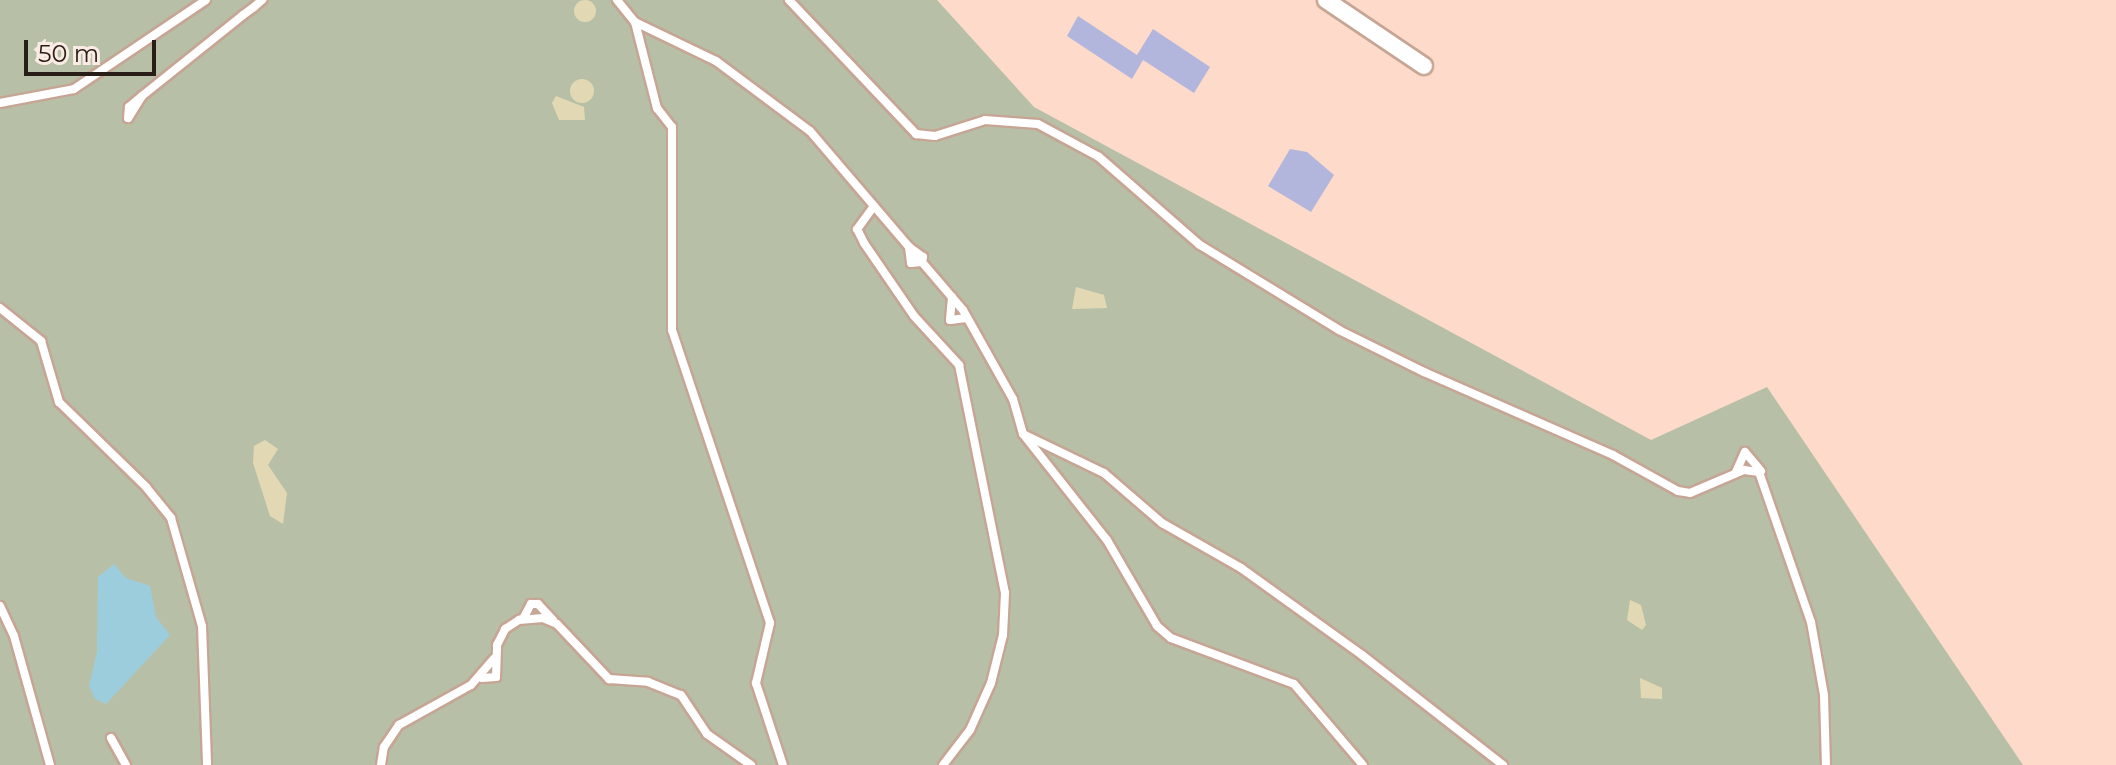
<!DOCTYPE html>
<html>
<head>
<meta charset="utf-8">
<style>
	body { margin:0 }
	#map { position:relative; width:2116px; height:765px; overflow:hidden; background:#fddac9; font-family:Montserrat,sans-serif }
	div>[style] { position:absolute }
	.green>* { inset:0; background:#b7c0a6 }
	.sand>* { inset:0; background:#e2d9b4 }
	.round { border-radius:50% }
	.water>* { inset:0; background:#9ccddc }
	.building>* { inset:0; background:#b2b6dd }
	.roads { filter:drop-shadow(2px 0 #c6a595) drop-shadow(-2px 0 #c6a595) drop-shadow(0 2px #c6a595) drop-shadow(0 -2px #c6a595) }
	.service>* { height:8px; margin:-4px; padding:0 4px; transform-origin:4px; border-radius:4px; background:#fff }
	.minor>* { height:16px; margin:-8px; padding:0 8px; transform-origin:8px; border-radius:8px; background:#fff }
	span { translate:-50% -50%; white-space:nowrap; text-align:center; line-height:1.15; -webkit-text-stroke:7px #faece5; paint-order:stroke }
	.scale { position:absolute; left:24px; top:40px; width:132px; height:36px; box-sizing:border-box; border:4px solid #291d17; border-top:0; padding-left:10px; font-size:24px; line-height:28px; white-space:nowrap; color:#291d17; -webkit-text-stroke:6px #faece5; paint-order:stroke }
</style>
</head>
<body>
<div id="map">
	<div class="green">
		<i style="clip-path:polygon(0 0,937px 0,1034px 107px,1651px 440px,1767px 387px,2023px 765px,0 765px)"></i>
	</div>
	<div class="sand">
		<i class="round" style="left:574px;top:0;width:22px;height:22px"></i>
		<i class="round" style="left:570px;top:79px;width:24px;height:24px"></i>
		<i style="clip-path:polygon(556px 96px,584px 107px,585px 120px,559px 120px,552px 103px)"></i>
		<i style="clip-path:polygon(1076px 287px,1104px 295px,1107px 308px,1072px 309px)"></i>
		<i style="clip-path:polygon(265px 440px,278px 449px,268px 465px,287px 493px,283px 524px,270px 516px,253px 463px,254px 446px)"></i>
		<i style="clip-path:polygon(1630px 600px,1641px 605px,1646px 625px,1642px 630px,1627px 620px)"></i>
		<i style="clip-path:polygon(1640px 678px,1662px 688px,1662px 699px,1641px 698px)"></i>
	</div>
	<div class="water">
		<i style="clip-path:polygon(114px 564px,126px 578px,150px 586px,156px 617px,170px 635px,106px 704px,95px 699px,89px 686px,97px 652px,98px 577px)"></i>
	</div>
	<div class="building">
		<i style="clip-path:polygon(1078px 16px,1137px 55px,1153px 29px,1210px 67px,1194px 93px,1143px 60px,1132px 79px,1067px 36px)"></i>
		<i style="clip-path:polygon(1290px 149px,1307px 152px,1334px 175px,1311px 212px,1268px 186px)"></i>
	</div>
	<div class="roads">
		<div class="service">
			<i style="left:617px;top:0;width:28px;rotate:51deg"></i>
			<i style="left:635px;top:22px;width:90px;rotate:25.7deg"></i>
			<i style="left:716px;top:61px;width:117px;rotate:36.7deg"></i>
			<i style="left:810px;top:131px;width:235px;rotate:49.5deg"></i>
			<i style="left:963px;top:310px;width:102px;rotate:60.7deg"></i>
			<i style="left:1013px;top:399px;width:36px;rotate:74deg"></i>
			<i style="left:1023px;top:434px;width:90px;rotate:25.7deg"></i>
			<i style="left:1104px;top:473px;width:77px;rotate:40.8deg"></i>
			<i style="left:1162px;top:523px;width:91px;rotate:29.7deg"></i>
			<i style="left:1241px;top:568px;width:149px;rotate:35.7deg"></i>
			<i style="left:1362px;top:655px;width:179px;rotate:38deg"></i>
			<i style="left:789px;top:0;width:185px;rotate:46.5deg"></i>
			<i style="left:916px;top:134px;width:19px;rotate:6deg"></i>
			<i style="left:935px;top:136px;width:52px;rotate:-17.7deg"></i>
			<i style="left:985px;top:120px;width:53px;rotate:4.3deg"></i>
			<i style="left:1038px;top:124px;width:69px;rotate:28.4deg"></i>
			<i style="left:1099px;top:157px;width:134px;rotate:41.1deg"></i>
			<i style="left:1200px;top:245px;width:163px;rotate:31.4deg"></i>
			<i style="left:1339px;top:330px;width:95px;rotate:26.3deg"></i>
			<i style="left:1424px;top:372px;width:206px;rotate:23.7deg"></i>
			<i style="left:1613px;top:455px;width:74px;rotate:29deg"></i>
			<i style="left:1678px;top:491px;width:12px;rotate:9deg"></i>
			<i style="left:1690px;top:493px;width:59px;rotate:-23.1deg"></i>
			<i style="left:1744px;top:470px;width:15px;rotate:8deg"></i>
			<i style="left:1759px;top:472px;width:159px;rotate:70.9deg"></i>
			<i style="left:1811px;top:622px;width:74px;rotate:79.9deg"></i>
			<i style="left:1824px;top:695px;width:70px;rotate:88.4deg"></i>
			<i style="left:635px;top:22px;width:89px;rotate:75.7deg"></i>
			<i style="left:657px;top:108px;width:24px;rotate:52deg"></i>
			<i style="left:672px;top:127px;width:203px;rotate:90deg"></i>
			<i style="left:672px;top:330px;width:309px;rotate:71.5deg"></i>
			<i style="left:770px;top:623px;width:62px;rotate:103.1deg"></i>
			<i style="left:756px;top:683px;width:86px;rotate:71.8deg"></i>
			<i style="left:142px;top:96px;width:26px;rotate:122deg"></i>
			<i style="left:128px;top:118px;width:11px;rotate:-85deg"></i>
			<i style="left:129px;top:107px;width:17px;rotate:-40deg"></i>
			<i style="left:142px;top:96px;width:129px;rotate:-38.7deg"></i>
			<i style="left:243px;top:15px;width:14px;rotate:-36deg"></i>
			<i style="left:254px;top:7px;width:11px;rotate:-41deg"></i>
			<i style="left:0;top:103px;width:75px;rotate:-10.7deg"></i>
			<i style="left:74px;top:89px;width:159px;rotate:-34deg"></i>
			<i style="left:874px;top:206px;width:29px;rotate:126deg"></i>
			<i style="left:857px;top:229px;width:16px;rotate:63deg"></i>
			<i style="left:864px;top:243px;width:88px;rotate:55.6deg"></i>
			<i style="left:914px;top:316px;width:67px;rotate:47.4deg"></i>
			<i style="left:959px;top:365px;width:233px;rotate:78.6deg"></i>
			<i style="left:1005px;top:593px;width:42px;rotate:92.7deg"></i>
			<i style="left:1003px;top:635px;width:49px;rotate:104deg"></i>
			<i style="left:991px;top:683px;width:51px;rotate:114.1deg"></i>
			<i style="left:970px;top:730px;width:44px;rotate:127.6deg"></i>
			<i style="left:909px;top:247px;width:17px;rotate:36deg"></i>
			<i style="left:923px;top:257px;width:5px;rotate:101deg"></i>
			<i style="left:922px;top:262px;width:11px;rotate:175deg"></i>
			<i style="left:911px;top:263px;width:16px;rotate:-97deg"></i>
			<i style="left:952px;top:297px;width:23px;rotate:95deg"></i>
			<i style="left:950px;top:320px;width:17px;rotate:-7deg"></i>
			<i style="left:0;top:308px;width:53px;rotate:38.8deg"></i>
			<i style="left:41px;top:341px;width:64px;rotate:73.6deg"></i>
			<i style="left:59px;top:402px;width:122px;rotate:44.3deg"></i>
			<i style="left:146px;top:487px;width:40px;rotate:51deg"></i>
			<i style="left:171px;top:518px;width:112px;rotate:74deg"></i>
			<i style="left:202px;top:626px;width:139px;rotate:87.9deg"></i>
			<i style="left:1024px;top:435px;width:134px;rotate:51.7deg"></i>
			<i style="left:1107px;top:540px;width:99px;rotate:59.8deg"></i>
			<i style="left:1157px;top:626px;width:18px;rotate:41deg"></i>
			<i style="left:1171px;top:638px;width:131px;rotate:20.5deg"></i>
			<i style="left:1294px;top:684px;width:106px;rotate:49.6deg"></i>
			<i style="left:1736px;top:472px;width:22px;rotate:-66deg"></i>
			<i style="left:1745px;top:452px;width:25px;rotate:50deg"></i>
			<i style="left:0;top:606px;width:33px;rotate:65deg"></i>
			<i style="left:14px;top:636px;width:134px;rotate:74.4deg"></i>
			<i style="left:523px;top:619px;width:17px;rotate:-62deg"></i>
			<i style="left:531px;top:604px;width:7px"></i>
			<i style="left:538px;top:604px;width:22px;rotate:47deg"></i>
			<i style="left:482px;top:678px;width:14px;rotate:-4deg"></i>
			<i style="left:496px;top:677px;width:32px;rotate:-88deg"></i>
			<i style="left:497px;top:645px;width:18px;rotate:-63deg"></i>
			<i style="left:505px;top:629px;width:17px;rotate:-33deg"></i>
			<i style="left:519px;top:620px;width:24px;rotate:-5deg"></i>
			<i style="left:543px;top:618px;width:15px;rotate:23deg"></i>
			<i style="left:557px;top:624px;width:76px;rotate:46.6deg"></i>
			<i style="left:609px;top:679px;width:39px;rotate:4deg"></i>
			<i style="left:648px;top:682px;width:35px;rotate:22deg"></i>
			<i style="left:681px;top:695px;width:47px;rotate:56.3deg"></i>
			<i style="left:707px;top:734px;width:54px;rotate:35.2deg"></i>
			<i style="left:111px;top:738px;width:31px;rotate:61deg"></i>
			<i style="left:381px;top:765px;width:18px;rotate:-81deg"></i>
			<i style="left:384px;top:747px;width:27px;rotate:-56deg"></i>
			<i style="left:399px;top:725px;width:82px;rotate:-29.1deg"></i>
			<i style="left:471px;top:685px;width:35px;rotate:-49deg"></i>
		</div>
		<div class="minor">
			<i style="left:1326px;top:0;width:118px;rotate:34deg"></i>
		</div>
	</div>
	<div class="scale">50 m</div>
</div>
</body>
</html>
